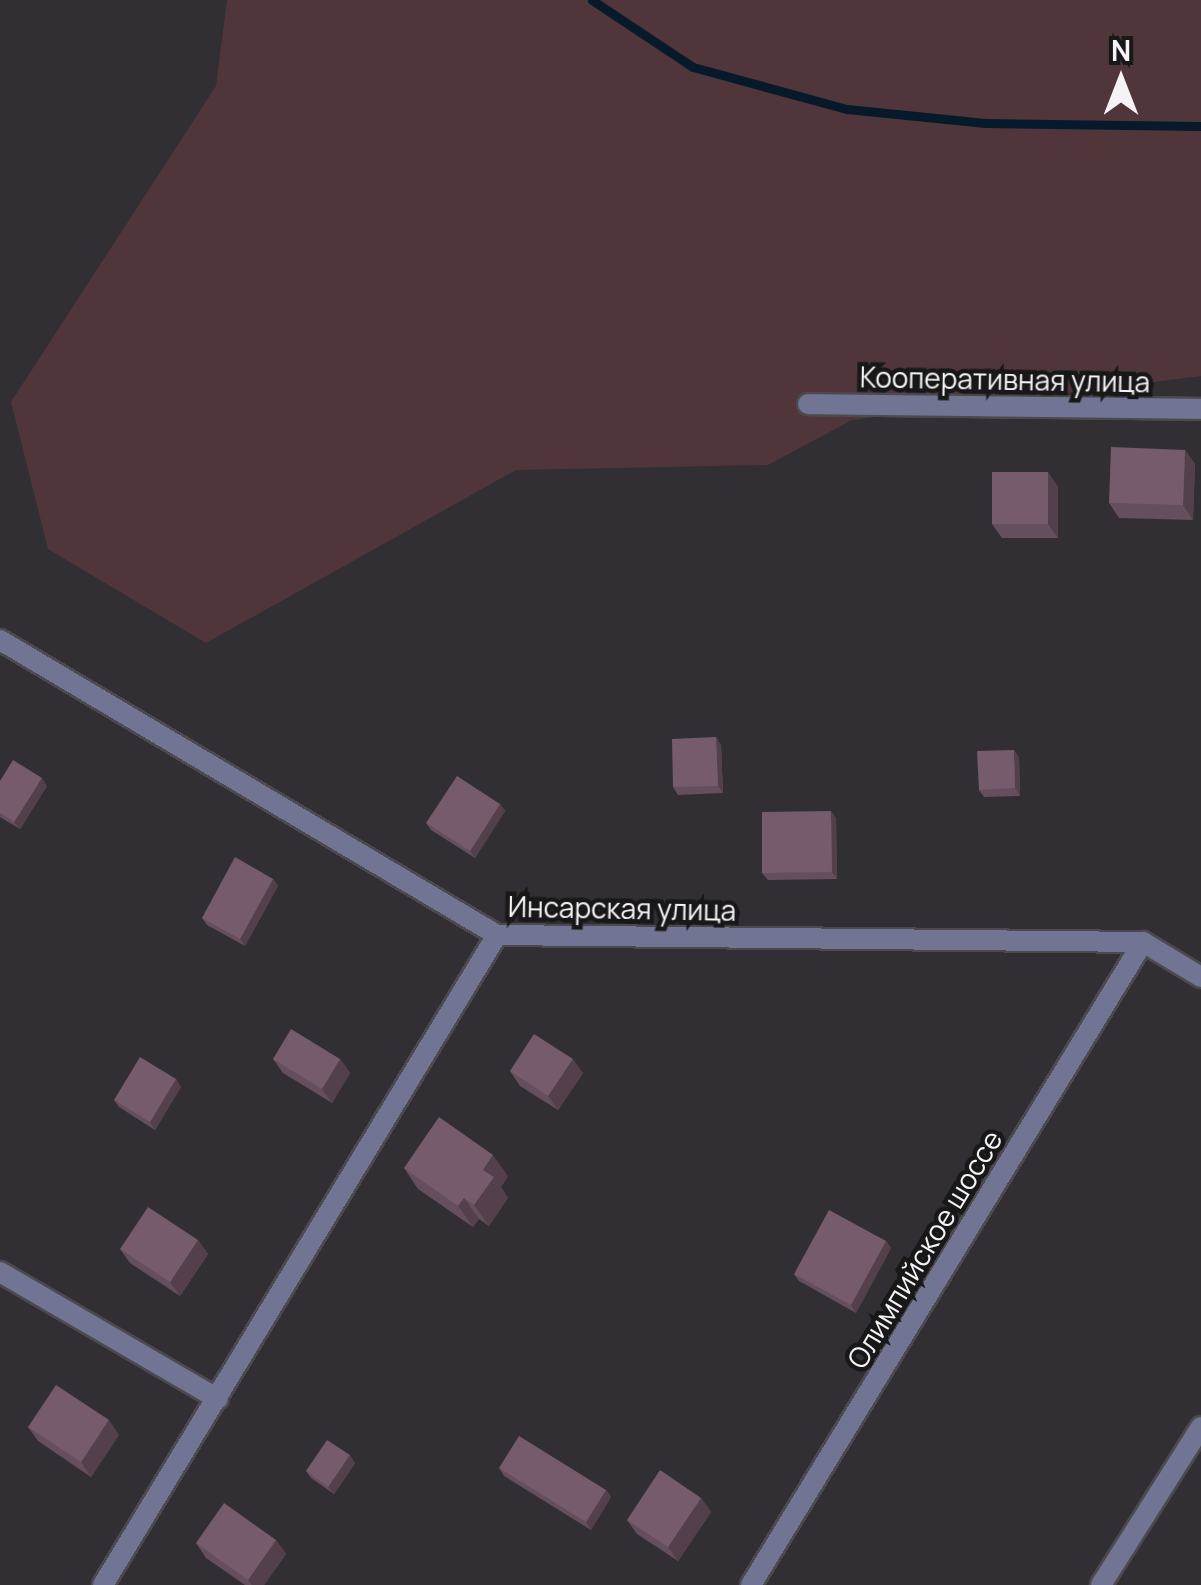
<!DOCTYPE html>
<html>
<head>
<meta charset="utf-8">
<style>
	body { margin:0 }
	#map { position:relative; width:1201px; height:1585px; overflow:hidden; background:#312f33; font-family:Manrope,sans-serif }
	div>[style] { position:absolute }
	.green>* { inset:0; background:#50363a }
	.stream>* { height:9px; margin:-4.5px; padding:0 4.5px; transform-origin:4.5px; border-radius:4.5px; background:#071a2b }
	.roads { filter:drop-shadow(2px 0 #4c4a4e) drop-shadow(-2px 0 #4c4a4e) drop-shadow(0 2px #4c4a4e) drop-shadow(0 -2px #4c4a4e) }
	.street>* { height:20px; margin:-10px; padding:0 10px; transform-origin:10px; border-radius:10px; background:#717593 }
	.wall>* { inset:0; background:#654e5d }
	.shaded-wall>* { inset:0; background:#53404c }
	.building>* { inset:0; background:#765b6c }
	span { translate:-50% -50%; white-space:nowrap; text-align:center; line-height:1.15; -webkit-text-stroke:9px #191819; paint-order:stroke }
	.street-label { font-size:28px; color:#f5f3f6 }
	.north { position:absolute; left:1071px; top:30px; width:100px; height:100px; -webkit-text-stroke:8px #191819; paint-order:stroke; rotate:0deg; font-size:28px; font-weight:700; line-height:40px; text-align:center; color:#f5f3f6 }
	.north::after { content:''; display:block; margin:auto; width:35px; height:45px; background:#f5f3f6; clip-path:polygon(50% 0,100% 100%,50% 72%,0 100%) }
</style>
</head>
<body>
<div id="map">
	<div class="green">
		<i style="clip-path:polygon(227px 0,1201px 0,1201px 376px,852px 420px,768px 465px,516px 470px,206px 643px,48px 549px,11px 402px,216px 86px)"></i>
	</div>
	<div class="stream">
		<i style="left:592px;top:0;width:121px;rotate:33.6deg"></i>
		<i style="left:693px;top:67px;width:160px;rotate:15.3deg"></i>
		<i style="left:847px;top:109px;width:139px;rotate:5.8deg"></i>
		<i style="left:985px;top:123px;width:216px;rotate:0.8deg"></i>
	</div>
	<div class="roads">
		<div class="street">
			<i style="left:808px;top:404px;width:393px;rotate:0.7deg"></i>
			<i style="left:0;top:640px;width:578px;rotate:30.69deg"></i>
			<i style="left:497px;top:935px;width:646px;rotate:0.62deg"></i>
			<i style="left:1143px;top:942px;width:68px;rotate:31.1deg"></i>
			<i style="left:0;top:1272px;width:252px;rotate:30.2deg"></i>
			<i style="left:103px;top:1585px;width:760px;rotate:-58.78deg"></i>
			<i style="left:751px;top:1585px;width:753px;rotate:-58.63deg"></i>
			<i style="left:1101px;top:1585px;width:187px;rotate:-57.7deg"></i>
		</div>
	</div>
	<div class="wall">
		<i style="clip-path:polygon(1185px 450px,1195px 464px,1193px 520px,1119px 518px,1109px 503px)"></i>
		<i style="clip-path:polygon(1048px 472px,1058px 487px,1058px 538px,1002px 538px,992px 524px)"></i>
		<i style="clip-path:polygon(716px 737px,721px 745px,723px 793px,678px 795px,673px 787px)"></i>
		<i style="clip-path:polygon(1019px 757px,1020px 796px,984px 797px,979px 790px)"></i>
		<i style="clip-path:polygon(0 781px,47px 786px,20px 829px,0 817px)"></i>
		<i style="clip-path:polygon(500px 804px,505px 811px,475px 858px,431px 830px,426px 823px)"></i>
		<i style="clip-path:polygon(836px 818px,837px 879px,768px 880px,762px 873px)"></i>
		<i style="clip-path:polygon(273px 879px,278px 886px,245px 946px,207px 925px,202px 918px)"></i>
		<i style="clip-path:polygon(273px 1059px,340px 1059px,350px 1073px,332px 1103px,283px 1073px)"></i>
		<i style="clip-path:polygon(510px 1071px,583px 1073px,558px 1110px,520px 1086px)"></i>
		<i style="clip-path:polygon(176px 1079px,181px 1087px,155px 1130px,119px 1107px,114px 1100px)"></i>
		<i style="clip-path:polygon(404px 1168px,508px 1176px,501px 1187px,508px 1198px,489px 1226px,479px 1219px,473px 1227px,418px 1189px)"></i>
		<i style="clip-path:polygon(198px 1240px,208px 1254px,180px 1296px,130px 1263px,120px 1249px)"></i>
		<i style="clip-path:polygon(886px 1241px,891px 1248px,856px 1313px,799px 1281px,794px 1274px)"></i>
		<i style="clip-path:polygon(28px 1427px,119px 1435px,91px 1477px,38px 1441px)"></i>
		<i style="clip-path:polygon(355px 1463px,334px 1494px,311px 1478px,306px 1471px)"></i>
		<i style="clip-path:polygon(499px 1468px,606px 1490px,611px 1497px,591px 1530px,504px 1476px)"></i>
		<i style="clip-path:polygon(701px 1498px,711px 1512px,678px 1561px,637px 1534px,627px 1520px)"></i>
		<i style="clip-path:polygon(276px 1540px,286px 1554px,264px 1585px,245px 1585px,206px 1558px,196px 1543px)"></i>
	</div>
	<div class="shaded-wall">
		<i style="clip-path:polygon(1185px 450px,1195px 464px,1193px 520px,1183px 505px)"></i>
		<i style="clip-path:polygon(1048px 472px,1058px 487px,1058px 538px,1048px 524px)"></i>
		<i style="clip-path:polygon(716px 737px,721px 745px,723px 793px,718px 786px)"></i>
		<i style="clip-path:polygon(1014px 750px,1019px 757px,1020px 796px,1015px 788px)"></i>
		<i style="clip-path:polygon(42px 778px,47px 786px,20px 829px,14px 822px)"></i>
		<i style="clip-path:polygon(500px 804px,505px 811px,475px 858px,470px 851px)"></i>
		<i style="clip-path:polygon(831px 811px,836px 818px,837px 879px,832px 872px)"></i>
		<i style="clip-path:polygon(273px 879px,278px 886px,245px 946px,240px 939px)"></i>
		<i style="clip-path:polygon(340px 1059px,350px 1073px,332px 1103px,322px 1089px)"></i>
		<i style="clip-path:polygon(573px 1059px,583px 1073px,558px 1110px,548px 1096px)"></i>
		<i style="clip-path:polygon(176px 1079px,181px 1087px,155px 1130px,150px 1122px)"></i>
		<i style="clip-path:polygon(493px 1155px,508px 1176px,501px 1187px,508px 1198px,489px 1226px,474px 1205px,483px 1170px)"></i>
		<i style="clip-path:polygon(464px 1198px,479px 1219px,473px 1227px,458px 1206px)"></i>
		<i style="clip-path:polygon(198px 1240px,208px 1254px,180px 1296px,170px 1282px)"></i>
		<i style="clip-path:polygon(886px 1241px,891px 1248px,856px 1313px,851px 1305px)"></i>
		<i style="clip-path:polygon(109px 1420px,119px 1435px,91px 1477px,81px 1462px)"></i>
		<i style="clip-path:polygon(350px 1455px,355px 1463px,334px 1494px,328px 1487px)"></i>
		<i style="clip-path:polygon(606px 1490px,611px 1497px,591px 1530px,586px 1522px)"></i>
		<i style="clip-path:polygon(701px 1498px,711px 1512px,678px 1561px,668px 1547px)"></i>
		<i style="clip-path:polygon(276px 1540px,286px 1554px,264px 1585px,252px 1585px,248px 1580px)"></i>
	</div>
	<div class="building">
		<i style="clip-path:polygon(1111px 447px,1185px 450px,1183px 505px,1109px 503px)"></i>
		<i style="clip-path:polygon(992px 472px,1048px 472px,1048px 524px,992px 524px)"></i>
		<i style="clip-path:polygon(716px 737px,718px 786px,673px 787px,672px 739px)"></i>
		<i style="clip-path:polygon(1014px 750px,1015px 788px,979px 790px,977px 751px)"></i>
		<i style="clip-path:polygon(13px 760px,42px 778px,14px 822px,0 813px,0 781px)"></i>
		<i style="clip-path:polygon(457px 776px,500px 804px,470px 851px,426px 823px)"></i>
		<i style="clip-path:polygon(831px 811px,832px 872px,762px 873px,762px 812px)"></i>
		<i style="clip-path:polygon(235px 857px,273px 879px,240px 939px,202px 918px)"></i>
		<i style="clip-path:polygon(291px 1029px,340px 1059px,322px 1089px,273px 1059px)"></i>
		<i style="clip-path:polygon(534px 1034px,573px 1059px,548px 1096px,510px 1071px)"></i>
		<i style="clip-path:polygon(140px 1057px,176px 1079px,150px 1122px,114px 1100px)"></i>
		<i style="clip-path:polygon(439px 1117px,493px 1155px,483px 1170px,494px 1177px,474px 1205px,464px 1198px,458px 1206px,404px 1168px)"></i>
		<i style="clip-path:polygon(148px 1207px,198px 1240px,170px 1282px,120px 1249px)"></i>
		<i style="clip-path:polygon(829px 1210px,886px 1241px,851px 1305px,794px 1274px)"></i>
		<i style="clip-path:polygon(56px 1385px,109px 1420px,81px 1462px,28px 1427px)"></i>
		<i style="clip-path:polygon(519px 1436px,606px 1490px,586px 1522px,499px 1468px)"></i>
		<i style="clip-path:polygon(327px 1440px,350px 1455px,328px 1487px,306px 1471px)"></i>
		<i style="clip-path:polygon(660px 1470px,701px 1498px,668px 1547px,627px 1520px)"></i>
		<i style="clip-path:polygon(224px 1503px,276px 1540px,248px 1580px,196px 1543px)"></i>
	</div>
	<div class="street-label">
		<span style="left:1005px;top:379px;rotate:1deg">Кооперативная улица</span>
		<span style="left:622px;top:908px;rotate:1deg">Инсарская улица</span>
		<span style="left:924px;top:1249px;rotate:-59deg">Олимпийское шоссе</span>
	</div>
	<div class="north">N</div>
</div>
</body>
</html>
